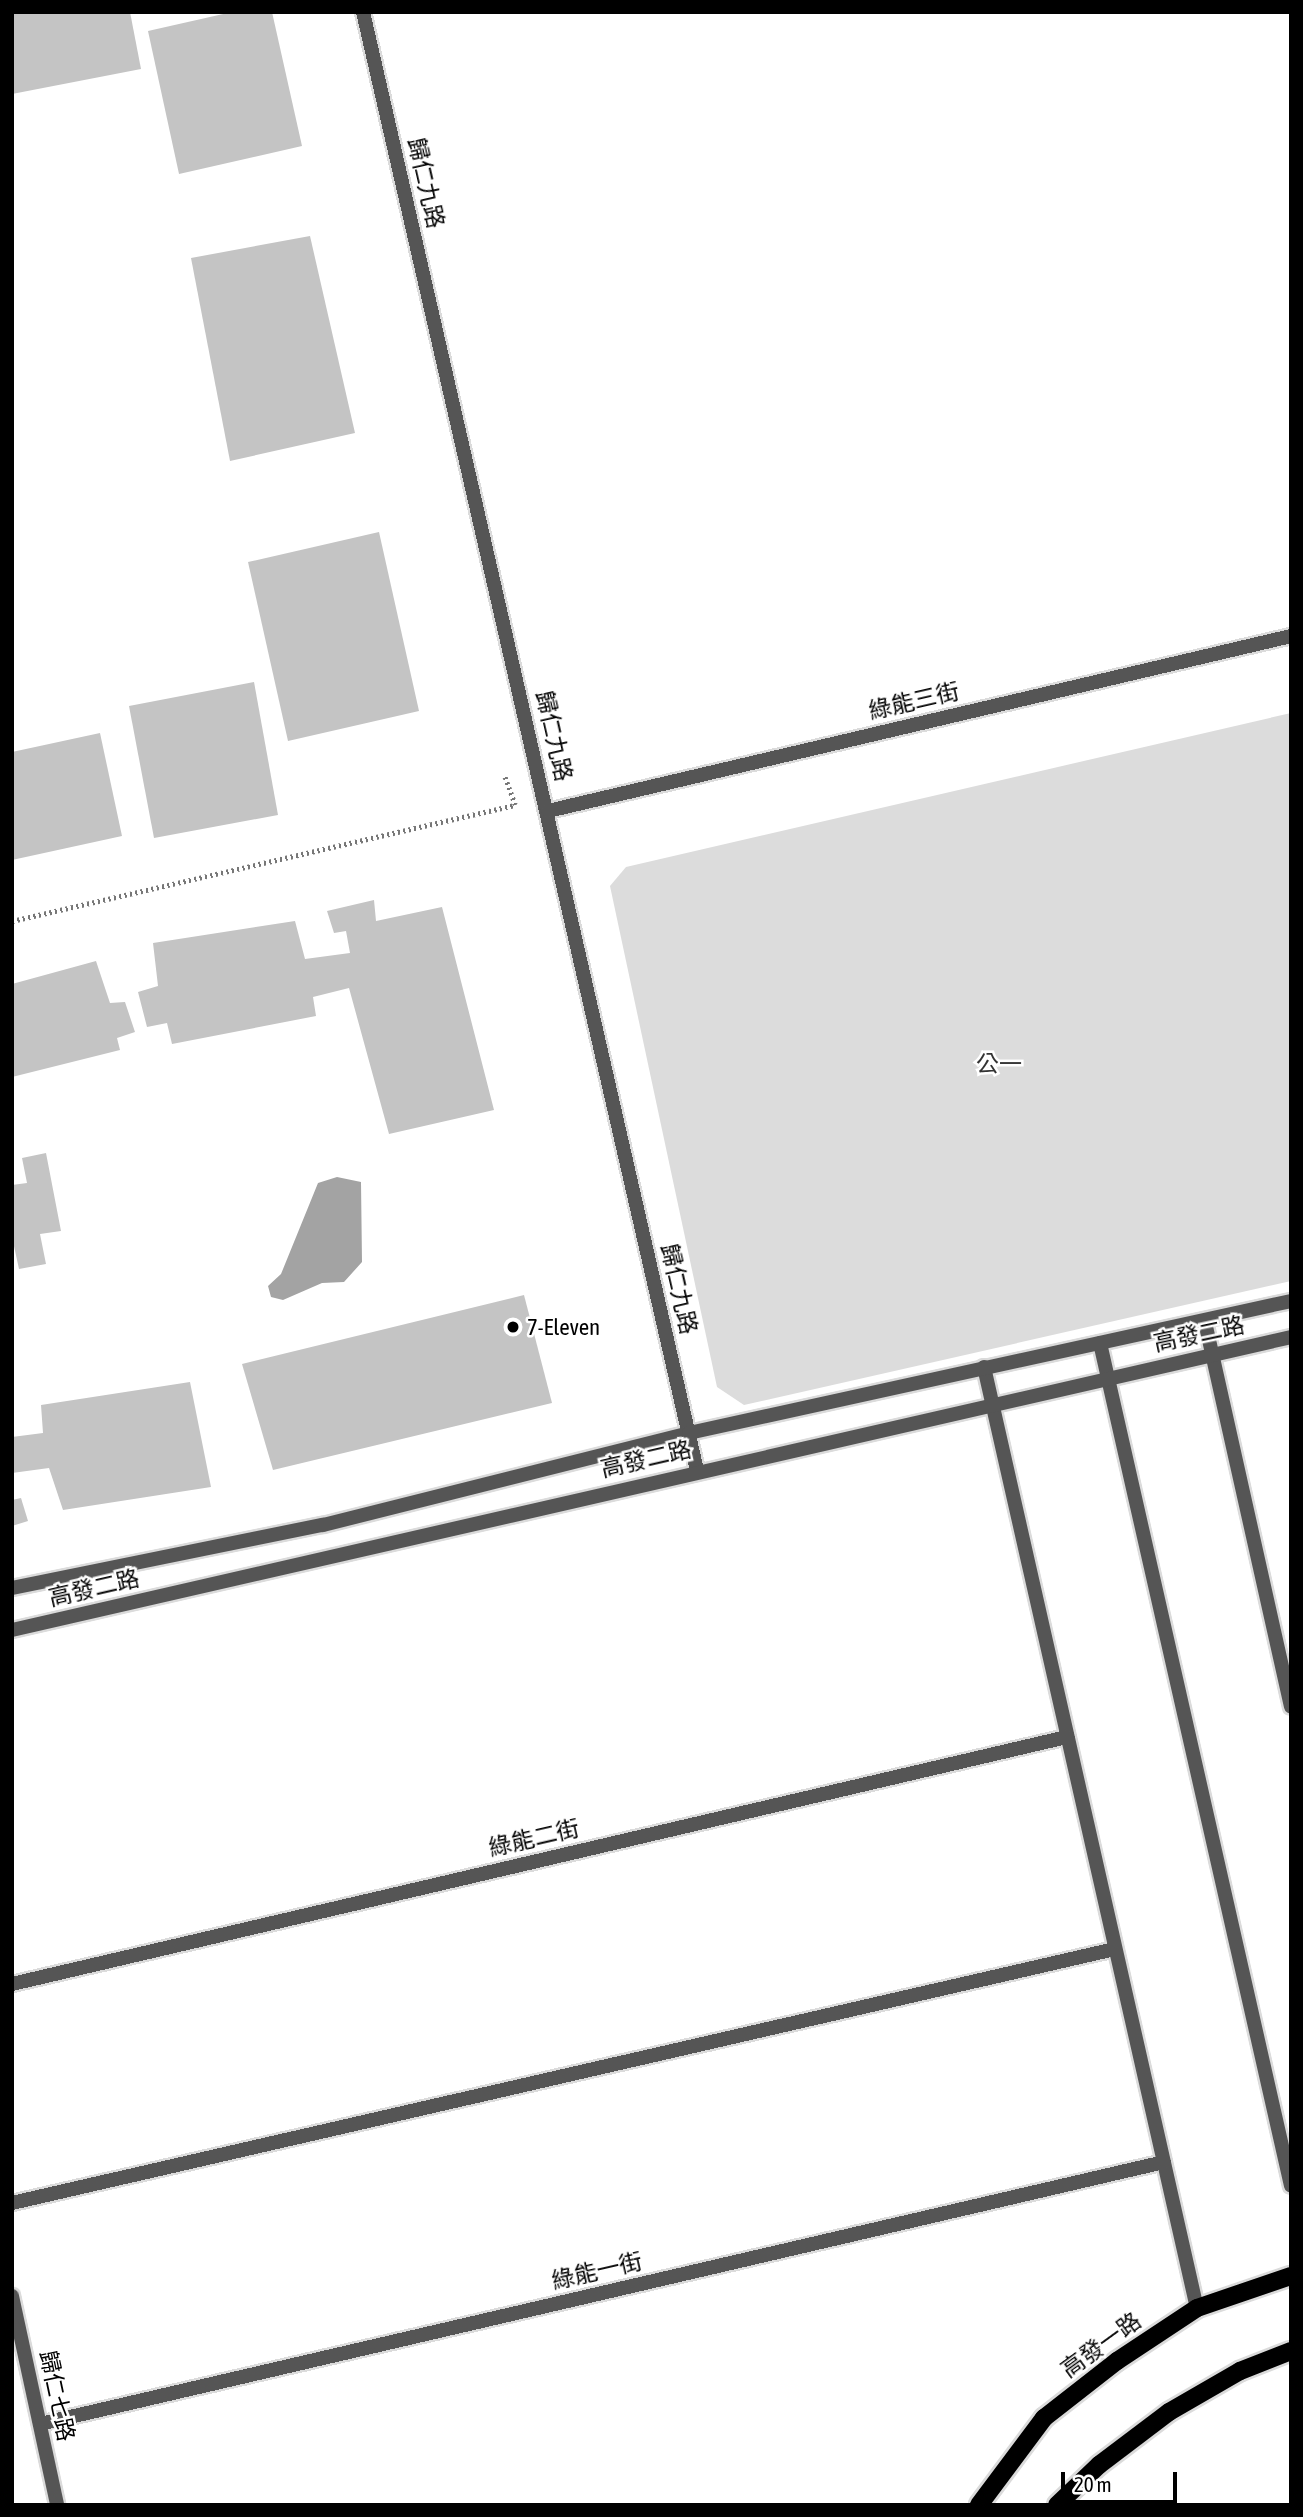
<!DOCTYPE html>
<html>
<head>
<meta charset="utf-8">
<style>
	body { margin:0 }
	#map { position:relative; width:1303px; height:2517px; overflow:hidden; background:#fff; font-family:"Asap Condensed","Noto Sans TC",sans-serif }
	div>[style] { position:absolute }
	.green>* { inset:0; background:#dcdcdc }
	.water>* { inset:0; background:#a3a3a3 }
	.building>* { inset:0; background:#c4c4c4 }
	.path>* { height:4.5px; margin-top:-2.25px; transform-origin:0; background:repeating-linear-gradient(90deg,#777 0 2px,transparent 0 5.5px) }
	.roads { filter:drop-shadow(2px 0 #dbdbdb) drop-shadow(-2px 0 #dbdbdb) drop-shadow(0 2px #dbdbdb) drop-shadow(0 -2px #dbdbdb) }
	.lane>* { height:14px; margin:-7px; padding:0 7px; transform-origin:7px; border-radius:7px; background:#555 }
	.street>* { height:14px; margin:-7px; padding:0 7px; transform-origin:7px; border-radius:7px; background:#555 }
	.primary>* { height:18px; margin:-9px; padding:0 9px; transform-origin:9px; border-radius:9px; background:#000 }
	.dots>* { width:19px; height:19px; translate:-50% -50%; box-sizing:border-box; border:4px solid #fff; border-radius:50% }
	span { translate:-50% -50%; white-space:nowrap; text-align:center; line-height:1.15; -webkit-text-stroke:5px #fff; paint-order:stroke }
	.street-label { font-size:23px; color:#000 }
	.park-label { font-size:23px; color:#333 }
	.poi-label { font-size:23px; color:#000 }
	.left { translate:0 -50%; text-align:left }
	.frame { position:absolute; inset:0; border:14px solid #000; pointer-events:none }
	.scale { position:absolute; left:1061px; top:2472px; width:116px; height:32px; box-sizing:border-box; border:4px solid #000; border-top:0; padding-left:9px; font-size:21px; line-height:24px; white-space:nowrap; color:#000; -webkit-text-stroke:5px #fff; paint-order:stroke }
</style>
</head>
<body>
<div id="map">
	<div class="green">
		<i style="clip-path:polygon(1291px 713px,1291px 1281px,744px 1405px,717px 1387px,610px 886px,626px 867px)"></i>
	</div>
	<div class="water">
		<i style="clip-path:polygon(337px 1177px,361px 1182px,362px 1262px,344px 1282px,322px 1283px,283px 1300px,271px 1297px,268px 1286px,281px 1274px,318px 1183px)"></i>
	</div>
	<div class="building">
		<i style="clip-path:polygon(12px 12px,130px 12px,141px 69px,12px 94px)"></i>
		<i style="clip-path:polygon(232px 12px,272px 12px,302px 146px,179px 174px,148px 31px)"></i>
		<i style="clip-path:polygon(310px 236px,355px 433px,230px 461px,191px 258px)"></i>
		<i style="clip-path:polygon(379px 532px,419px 711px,288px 741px,248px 562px)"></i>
		<i style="clip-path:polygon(254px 682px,278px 815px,154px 838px,129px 706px)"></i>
		<i style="clip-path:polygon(100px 733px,122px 836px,12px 860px,12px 752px)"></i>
		<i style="clip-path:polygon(374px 900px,376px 921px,442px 907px,494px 1110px,389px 1134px,349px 988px,313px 997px,316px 1016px,172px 1044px,167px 1023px,147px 1027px,138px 992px,158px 986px,153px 943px,295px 921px,305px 959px,350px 953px,346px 931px,334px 933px,327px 911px)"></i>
		<i style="clip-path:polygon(96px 961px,110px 1003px,125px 1002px,135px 1032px,117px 1038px,120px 1050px,12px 1077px,12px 984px)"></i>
		<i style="clip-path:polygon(46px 1153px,61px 1231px,40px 1234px,46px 1264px,19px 1269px,12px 1237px,12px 1185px,27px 1183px,22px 1158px)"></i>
		<i style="clip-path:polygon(524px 1295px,552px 1403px,273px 1470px,242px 1364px)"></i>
		<i style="clip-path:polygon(190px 1382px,211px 1487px,63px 1510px,49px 1468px,12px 1473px,12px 1437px,43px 1433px,41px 1405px)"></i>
		<i style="clip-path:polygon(21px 1498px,28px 1521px,12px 1526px,12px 1500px)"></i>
	</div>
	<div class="path">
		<i style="left:12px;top:921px;width:516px;rotate:-12.99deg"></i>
		<i style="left:515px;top:805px;width:30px;rotate:-110deg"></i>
	</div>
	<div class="roads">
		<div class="lane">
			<i style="left:12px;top:2203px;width:1132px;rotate:-12.97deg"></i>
		</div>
		<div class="street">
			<i style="left:363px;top:12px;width:1496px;rotate:77.1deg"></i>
			<i style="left:548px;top:811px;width:763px;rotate:-13.25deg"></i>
			<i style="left:1205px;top:1322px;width:394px;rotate:77.4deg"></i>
			<i style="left:1100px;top:1343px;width:864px;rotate:77.23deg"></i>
			<i style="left:984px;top:1367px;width:965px;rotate:77.25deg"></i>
			<i style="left:12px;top:1588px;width:317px;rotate:-11.5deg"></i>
			<i style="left:323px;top:1525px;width:377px;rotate:-14.1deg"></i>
			<i style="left:689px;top:1433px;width:616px;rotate:-12.37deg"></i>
			<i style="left:12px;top:1630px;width:1312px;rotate:-12.9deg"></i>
			<i style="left:12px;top:1984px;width:1084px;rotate:-13.18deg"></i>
			<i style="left:12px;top:2296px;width:214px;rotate:77.8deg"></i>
			<i style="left:40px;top:2424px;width:1154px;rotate:-13.12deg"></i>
		</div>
		<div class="primary">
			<i style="left:979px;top:2505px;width:109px;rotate:-53.2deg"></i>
			<i style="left:1044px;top:2418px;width:93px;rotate:-38deg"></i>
			<i style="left:1117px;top:2361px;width:96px;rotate:-33.5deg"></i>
			<i style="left:1197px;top:2308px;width:99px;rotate:-18.8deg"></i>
			<i style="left:1057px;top:2505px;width:58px;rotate:-43.6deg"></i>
			<i style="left:1099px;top:2465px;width:88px;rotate:-37.1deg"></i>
			<i style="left:1169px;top:2412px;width:82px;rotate:-30deg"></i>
			<i style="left:1240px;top:2371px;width:55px;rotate:-21.4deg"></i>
		</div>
	</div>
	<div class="dots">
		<i style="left:513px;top:1327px;background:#000"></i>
	</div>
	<div class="street-label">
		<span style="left:426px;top:183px;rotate:77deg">歸仁九路</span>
		<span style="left:914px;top:701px;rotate:-13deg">綠能三街</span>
		<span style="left:554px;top:736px;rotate:77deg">歸仁九路</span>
		<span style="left:679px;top:1289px;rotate:77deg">歸仁九路</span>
		<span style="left:1199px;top:1334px;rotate:-12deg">高發二路</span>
		<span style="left:646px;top:1459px;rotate:-13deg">高發二路</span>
		<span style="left:94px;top:1588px;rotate:-13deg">高發二路</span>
		<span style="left:534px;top:1838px;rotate:-13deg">綠能二街</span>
		<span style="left:597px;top:2271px;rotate:-13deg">綠能一街</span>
		<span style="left:1101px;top:2345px;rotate:-36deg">高發一路</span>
		<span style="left:57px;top:2396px;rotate:78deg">歸仁七路</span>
	</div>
	<div class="park-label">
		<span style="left:999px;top:1064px">公一</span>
	</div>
	<div class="poi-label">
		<span class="left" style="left:527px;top:1327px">7-Eleven</span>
	</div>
	<div class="frame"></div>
	<div class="scale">20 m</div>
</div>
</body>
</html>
